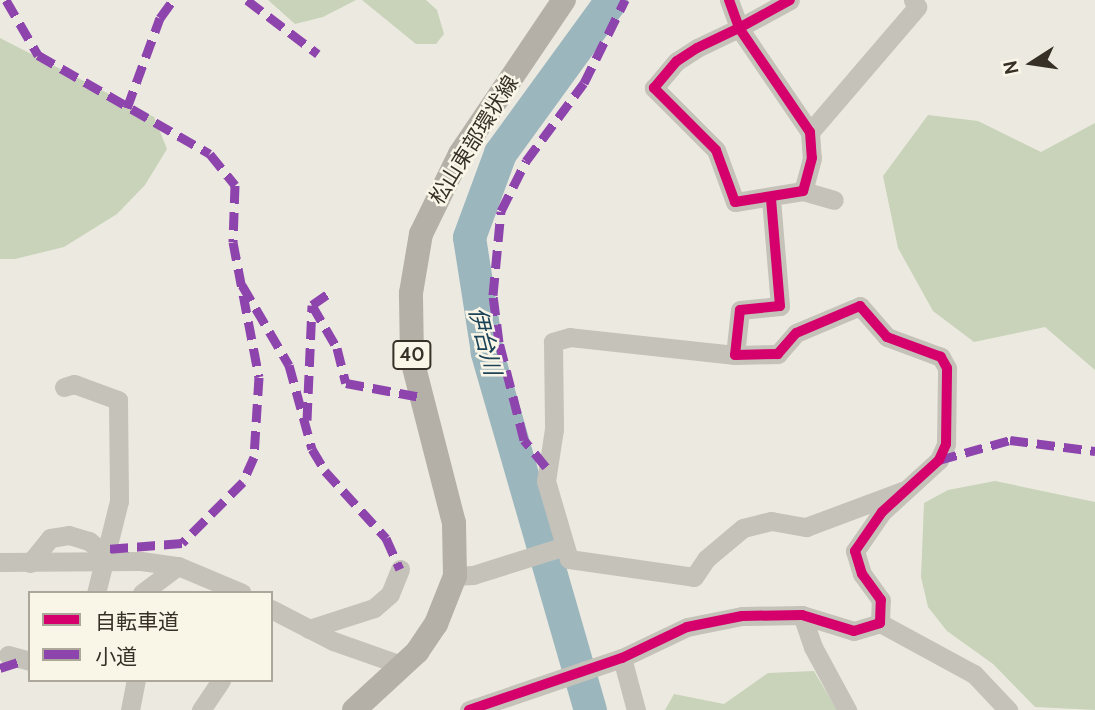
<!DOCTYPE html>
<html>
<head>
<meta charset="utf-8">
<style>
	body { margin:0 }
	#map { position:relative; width:1095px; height:710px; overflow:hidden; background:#eceae0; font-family:Cabin,"Noto Sans JP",sans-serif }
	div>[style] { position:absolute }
	.green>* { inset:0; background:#c8d3ba }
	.river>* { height:33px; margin:-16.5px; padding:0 16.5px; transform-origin:16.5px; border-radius:16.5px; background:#9cb6be }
	.minor>* { height:19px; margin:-9.5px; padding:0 9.5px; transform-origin:9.5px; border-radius:9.5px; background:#c5c2b9 }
	.major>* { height:24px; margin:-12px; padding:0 12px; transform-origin:12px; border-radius:12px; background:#b4b0a8 }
	.quiet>* { height:9px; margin-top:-4.5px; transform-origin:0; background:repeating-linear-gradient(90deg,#8e44ad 0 18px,transparent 0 27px) }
	.cycleway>* { height:10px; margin:-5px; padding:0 5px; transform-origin:5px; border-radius:5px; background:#d6006c }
	span { translate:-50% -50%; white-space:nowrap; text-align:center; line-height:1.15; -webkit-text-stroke:5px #faf6e7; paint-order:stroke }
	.shield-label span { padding:2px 5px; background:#faf6e7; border:2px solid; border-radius:5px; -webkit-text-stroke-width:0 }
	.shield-label { font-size:19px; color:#363027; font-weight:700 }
	.street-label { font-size:21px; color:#363027 }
	.water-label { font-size:23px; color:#1c4458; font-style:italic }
	.legend { position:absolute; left:28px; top:591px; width:245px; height:91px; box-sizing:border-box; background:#faf6e7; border:2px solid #aca79a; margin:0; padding:9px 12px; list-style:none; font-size:21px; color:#363027 }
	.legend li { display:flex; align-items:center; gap:14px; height:35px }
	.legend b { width:35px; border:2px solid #aca79a }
	.north { position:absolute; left:997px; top:28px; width:70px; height:70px; -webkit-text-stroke:5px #faf6e7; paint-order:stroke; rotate:258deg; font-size:19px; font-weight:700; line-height:28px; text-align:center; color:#363027 }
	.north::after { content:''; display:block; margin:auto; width:24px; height:32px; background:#363027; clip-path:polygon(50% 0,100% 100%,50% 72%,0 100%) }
</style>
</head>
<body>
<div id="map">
	<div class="green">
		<i style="clip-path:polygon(268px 0,356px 0,323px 17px,295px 24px)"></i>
		<i style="clip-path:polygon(362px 0,426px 0,437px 10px,444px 34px,436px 44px,416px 44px)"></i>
		<i style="clip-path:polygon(0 38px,154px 117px,167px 149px,145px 185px,117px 214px,64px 247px,15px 259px,0 259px)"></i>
		<i style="clip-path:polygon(928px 115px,978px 121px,1041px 152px,1095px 123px,1095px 370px,1045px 327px,974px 342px,933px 311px,898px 248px,883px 176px)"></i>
		<i style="clip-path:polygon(995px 481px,1095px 502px,1095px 710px,1035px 707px,993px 664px,947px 631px,928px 607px,921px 577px,924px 503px,948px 490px)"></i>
		<i style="clip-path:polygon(814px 671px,837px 710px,665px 710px,674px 694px,724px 704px,768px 673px)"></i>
	</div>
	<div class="river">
		<i style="left:590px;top:710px;width:373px;rotate:-106.1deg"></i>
		<i style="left:487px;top:352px;width:116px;rotate:-98.9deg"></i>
		<i style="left:469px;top:237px;width:90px;rotate:-69.7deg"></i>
		<i style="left:500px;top:153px;width:189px;rotate:-54deg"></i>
	</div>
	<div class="minor">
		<i style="left:729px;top:0;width:30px;rotate:70deg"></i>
		<i style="left:739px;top:28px;width:126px;rotate:55.7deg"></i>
		<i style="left:810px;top:132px;width:26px;rotate:86deg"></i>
		<i style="left:812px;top:158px;width:34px;rotate:105deg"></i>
		<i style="left:803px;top:191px;width:69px;rotate:170.8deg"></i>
		<i style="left:735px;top:202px;width:55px;rotate:-110.1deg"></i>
		<i style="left:716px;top:150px;width:88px;rotate:-135deg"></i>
		<i style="left:654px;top:88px;width:35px;rotate:-50deg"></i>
		<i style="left:677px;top:61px;width:24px;rotate:-33deg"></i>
		<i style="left:697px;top:48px;width:47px;rotate:-25.5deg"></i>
		<i style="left:739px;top:28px;width:58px;rotate:-28.8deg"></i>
		<i style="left:810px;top:132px;width:165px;rotate:-49.4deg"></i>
		<i style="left:917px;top:7px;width:8px;rotate:-120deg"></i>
		<i style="left:803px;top:191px;width:32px;rotate:16deg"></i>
		<i style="left:735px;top:355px;width:166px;rotate:-173.8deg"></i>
		<i style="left:570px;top:337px;width:18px;rotate:164deg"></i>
		<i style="left:553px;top:342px;width:87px;rotate:89.3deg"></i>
		<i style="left:554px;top:429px;width:53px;rotate:98.7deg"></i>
		<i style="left:546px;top:481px;width:81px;rotate:73.6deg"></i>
		<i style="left:569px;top:559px;width:126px;rotate:8.2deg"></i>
		<i style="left:694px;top:577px;width:22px;rotate:-56deg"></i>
		<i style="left:706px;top:559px;width:48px;rotate:-40deg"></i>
		<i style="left:743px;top:528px;width:29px;rotate:-14deg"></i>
		<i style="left:771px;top:521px;width:36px;rotate:10deg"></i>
		<i style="left:806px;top:527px;width:106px;rotate:-20.5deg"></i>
		<i style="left:64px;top:387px;width:10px;rotate:-17deg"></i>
		<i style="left:74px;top:384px;width:47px;rotate:20deg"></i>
		<i style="left:118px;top:400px;width:101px;rotate:89.4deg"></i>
		<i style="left:119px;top:501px;width:95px;rotate:104deg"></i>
		<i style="left:0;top:562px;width:141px;rotate:-0.4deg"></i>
		<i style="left:141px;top:561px;width:37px;rotate:8deg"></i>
		<i style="left:178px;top:566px;width:69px;rotate:22.9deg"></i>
		<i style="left:30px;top:563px;width:32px;rotate:-51deg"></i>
		<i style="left:50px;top:538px;width:19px;rotate:-9deg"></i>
		<i style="left:69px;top:535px;width:21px;rotate:17deg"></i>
		<i style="left:89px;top:541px;width:14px;rotate:39deg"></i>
		<i style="left:100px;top:550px;width:12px;rotate:81deg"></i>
		<i style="left:455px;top:576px;width:18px;rotate:-3deg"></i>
		<i style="left:473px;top:575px;width:96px;rotate:-17.5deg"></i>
		<i style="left:142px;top:593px;width:45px;rotate:-36.9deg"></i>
		<i style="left:271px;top:609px;width:70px;rotate:27.3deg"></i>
		<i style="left:333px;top:641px;width:75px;rotate:19.4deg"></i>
		<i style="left:802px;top:615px;width:34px;rotate:71deg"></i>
		<i style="left:813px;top:647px;width:72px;rotate:61.6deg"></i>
		<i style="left:880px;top:623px;width:107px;rotate:28.5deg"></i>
		<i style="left:974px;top:674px;width:50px;rotate:46.6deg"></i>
		<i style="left:309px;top:629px;width:68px;rotate:-17.9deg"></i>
		<i style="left:374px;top:608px;width:21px;rotate:-41deg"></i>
		<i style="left:390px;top:594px;width:27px;rotate:-68deg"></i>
		<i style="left:8px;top:655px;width:23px;rotate:15deg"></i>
		<i style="left:622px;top:658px;width:54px;rotate:74.9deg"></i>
		<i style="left:130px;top:710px;width:31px;rotate:-79deg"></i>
		<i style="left:201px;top:710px;width:36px;rotate:-56deg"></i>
		<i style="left:469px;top:710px;width:162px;rotate:-18.8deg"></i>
		<i style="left:622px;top:658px;width:72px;rotate:-25.5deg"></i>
		<i style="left:687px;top:627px;width:56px;rotate:-11.3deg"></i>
		<i style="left:742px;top:616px;width:60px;rotate:-1deg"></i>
		<i style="left:802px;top:615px;width:54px;rotate:17.1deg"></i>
		<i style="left:854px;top:631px;width:27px;rotate:-17deg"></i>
		<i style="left:880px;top:623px;width:23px;rotate:-88deg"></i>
		<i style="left:881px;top:600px;width:32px;rotate:-126deg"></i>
		<i style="left:862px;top:574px;width:24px;rotate:-107deg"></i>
		<i style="left:855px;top:551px;width:47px;rotate:-55.3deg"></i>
		<i style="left:882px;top:512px;width:77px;rotate:-42.4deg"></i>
		<i style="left:939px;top:460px;width:17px;rotate:-66deg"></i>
		<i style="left:946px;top:444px;width:76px;rotate:-89.2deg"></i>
		<i style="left:947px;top:368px;width:13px;rotate:-119deg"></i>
		<i style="left:941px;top:357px;width:58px;rotate:-159.7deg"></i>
		<i style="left:887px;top:337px;width:41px;rotate:-131.1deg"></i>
		<i style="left:860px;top:306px;width:69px;rotate:157.1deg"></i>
		<i style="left:796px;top:333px;width:28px;rotate:131deg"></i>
		<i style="left:778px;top:354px;width:43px;rotate:178.7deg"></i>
		<i style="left:735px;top:355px;width:45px;rotate:-83.7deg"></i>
		<i style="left:740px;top:310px;width:40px;rotate:-5.7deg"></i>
		<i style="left:780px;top:306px;width:108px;rotate:-94.8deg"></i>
	</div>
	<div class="major">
		<i style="left:354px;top:710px;width:86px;rotate:-42.6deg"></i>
		<i style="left:417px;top:652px;width:34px;rotate:-56deg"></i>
		<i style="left:436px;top:624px;width:52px;rotate:-68.4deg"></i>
		<i style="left:455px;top:576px;width:53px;rotate:-91.1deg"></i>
		<i style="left:454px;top:523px;width:168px;rotate:-104.4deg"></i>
		<i style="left:412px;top:360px;width:67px;rotate:-90.9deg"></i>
		<i style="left:411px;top:293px;width:60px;rotate:-80.4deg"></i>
		<i style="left:421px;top:234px;width:89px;rotate:-64deg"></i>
		<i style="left:460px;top:154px;width:186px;rotate:-56deg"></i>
	</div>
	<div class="quiet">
		<i style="left:6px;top:0;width:64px;rotate:59.8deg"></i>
		<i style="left:38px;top:55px;width:198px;rotate:29.9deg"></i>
		<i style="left:210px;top:154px;width:40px;rotate:51deg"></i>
		<i style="left:235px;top:185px;width:57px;rotate:92deg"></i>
		<i style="left:233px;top:242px;width:137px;rotate:79.1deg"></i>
		<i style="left:259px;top:377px;width:80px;rotate:93.6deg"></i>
		<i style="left:254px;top:457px;width:27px;rotate:114deg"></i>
		<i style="left:243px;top:482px;width:86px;rotate:135deg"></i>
		<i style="left:182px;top:543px;width:75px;rotate:175.4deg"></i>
		<i style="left:247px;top:0;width:89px;rotate:37.3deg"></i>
		<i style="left:127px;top:108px;width:96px;rotate:-69.9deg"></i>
		<i style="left:160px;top:18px;width:22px;rotate:-54deg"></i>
		<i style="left:242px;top:285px;width:93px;rotate:59.6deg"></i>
		<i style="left:289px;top:365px;width:87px;rotate:74.7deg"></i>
		<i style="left:312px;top:449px;width:26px;rotate:59deg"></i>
		<i style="left:325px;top:471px;width:91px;rotate:47.7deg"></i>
		<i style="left:386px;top:538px;width:34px;rotate:66deg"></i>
		<i style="left:312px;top:305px;width:50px;rotate:59.8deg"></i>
		<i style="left:337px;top:348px;width:36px;rotate:76deg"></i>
		<i style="left:346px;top:383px;width:76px;rotate:10.6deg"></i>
		<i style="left:307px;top:420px;width:115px;rotate:-87.5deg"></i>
		<i style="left:312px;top:305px;width:24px;rotate:-35deg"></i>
		<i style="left:939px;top:460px;width:74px;rotate:-15.7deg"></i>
		<i style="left:1010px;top:440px;width:86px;rotate:7.4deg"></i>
		<i style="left:546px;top:467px;width:35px;rotate:-129deg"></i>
		<i style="left:524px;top:440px;width:101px;rotate:-104.3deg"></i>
		<i style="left:499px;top:342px;width:47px;rotate:-97.3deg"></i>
		<i style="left:493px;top:295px;width:84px;rotate:-84.6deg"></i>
		<i style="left:501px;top:211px;width:56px;rotate:-63.4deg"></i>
		<i style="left:526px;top:161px;width:97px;rotate:-53.4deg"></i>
		<i style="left:584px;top:83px;width:93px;rotate:-63.7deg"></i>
		<i style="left:0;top:668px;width:23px;rotate:-18deg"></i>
	</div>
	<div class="cycleway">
		<i style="left:729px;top:0;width:30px;rotate:70deg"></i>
		<i style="left:739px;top:28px;width:126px;rotate:55.7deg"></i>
		<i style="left:810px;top:132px;width:26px;rotate:86deg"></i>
		<i style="left:812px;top:158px;width:34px;rotate:105deg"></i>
		<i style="left:803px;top:191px;width:69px;rotate:170.8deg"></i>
		<i style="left:735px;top:202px;width:55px;rotate:-110.1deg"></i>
		<i style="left:716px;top:150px;width:88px;rotate:-135deg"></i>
		<i style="left:654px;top:88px;width:35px;rotate:-50deg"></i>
		<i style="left:677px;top:61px;width:24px;rotate:-33deg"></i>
		<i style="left:697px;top:48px;width:47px;rotate:-25.5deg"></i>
		<i style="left:739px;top:28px;width:58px;rotate:-28.8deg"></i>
		<i style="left:469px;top:710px;width:162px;rotate:-18.8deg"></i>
		<i style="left:622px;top:658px;width:72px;rotate:-25.5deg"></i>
		<i style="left:687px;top:627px;width:56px;rotate:-11.3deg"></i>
		<i style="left:742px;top:616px;width:60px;rotate:-1deg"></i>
		<i style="left:802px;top:615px;width:54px;rotate:17.1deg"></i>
		<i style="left:854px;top:631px;width:27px;rotate:-17deg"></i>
		<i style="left:880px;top:623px;width:23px;rotate:-88deg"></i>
		<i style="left:881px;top:600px;width:32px;rotate:-126deg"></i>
		<i style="left:862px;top:574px;width:24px;rotate:-107deg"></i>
		<i style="left:855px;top:551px;width:47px;rotate:-55.3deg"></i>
		<i style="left:882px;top:512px;width:77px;rotate:-42.4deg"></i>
		<i style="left:939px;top:460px;width:17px;rotate:-66deg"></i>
		<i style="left:946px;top:444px;width:76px;rotate:-89.2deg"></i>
		<i style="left:947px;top:368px;width:13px;rotate:-119deg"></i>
		<i style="left:941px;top:357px;width:58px;rotate:-159.7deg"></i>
		<i style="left:887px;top:337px;width:41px;rotate:-131.1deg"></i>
		<i style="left:860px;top:306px;width:69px;rotate:157.1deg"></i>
		<i style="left:796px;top:333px;width:28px;rotate:131deg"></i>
		<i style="left:778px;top:354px;width:43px;rotate:178.7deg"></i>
		<i style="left:735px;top:355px;width:45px;rotate:-83.7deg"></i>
		<i style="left:740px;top:310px;width:40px;rotate:-5.7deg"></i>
		<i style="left:780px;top:306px;width:108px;rotate:-94.8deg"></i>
	</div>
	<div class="shield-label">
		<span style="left:412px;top:355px">40</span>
	</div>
	<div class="street-label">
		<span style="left:474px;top:140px;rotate:-58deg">松山東部環状線</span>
	</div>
	<div class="water-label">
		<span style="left:485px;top:341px;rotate:76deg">伊台川</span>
	</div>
	<ul class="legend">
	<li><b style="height:9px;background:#d6006c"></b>自転車道</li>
	<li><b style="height:9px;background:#8e44ad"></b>小道</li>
	</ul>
	<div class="north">N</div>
</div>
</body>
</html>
